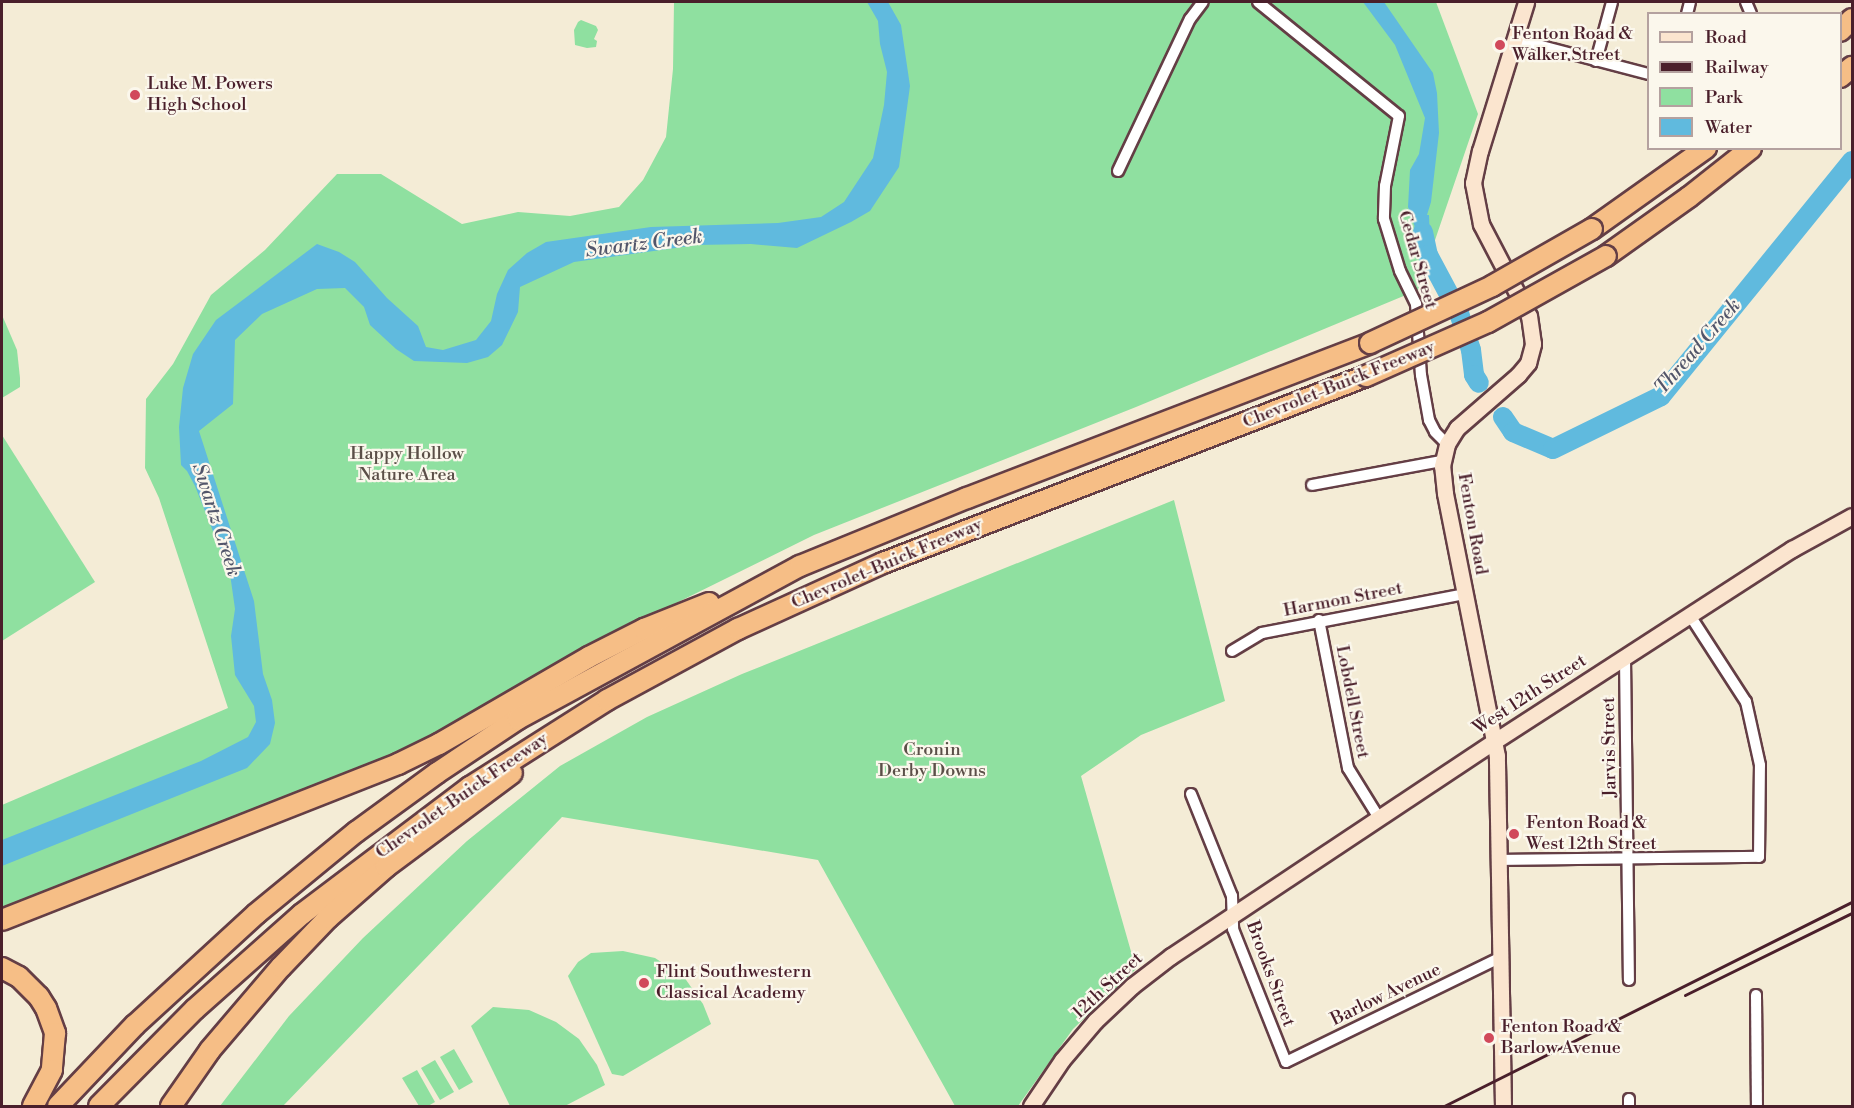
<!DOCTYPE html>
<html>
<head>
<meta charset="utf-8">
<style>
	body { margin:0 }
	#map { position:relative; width:1854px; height:1108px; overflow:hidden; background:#f4ecd6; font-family:"Libre Bodoni",serif }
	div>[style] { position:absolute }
	.green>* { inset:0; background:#8fe0a0 }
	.water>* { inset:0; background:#60bade }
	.river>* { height:20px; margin:-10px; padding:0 10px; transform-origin:10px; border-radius:10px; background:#60bade }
	.roads { filter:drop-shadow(2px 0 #643e45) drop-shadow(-2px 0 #643e45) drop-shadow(0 2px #643e45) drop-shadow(0 -2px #643e45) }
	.street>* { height:10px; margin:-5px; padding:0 5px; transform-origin:5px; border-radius:5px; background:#fff }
	.secondary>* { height:15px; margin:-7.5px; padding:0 7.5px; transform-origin:7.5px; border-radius:7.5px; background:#fbe5cf }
	.highway>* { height:20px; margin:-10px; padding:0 10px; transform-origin:10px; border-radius:10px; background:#f6be86 }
	.rail>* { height:3px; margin:-1.5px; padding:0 1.5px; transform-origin:1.5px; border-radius:1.5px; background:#4a1f2b }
	.bridges { filter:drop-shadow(2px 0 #643e45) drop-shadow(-2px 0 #643e45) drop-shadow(0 2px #643e45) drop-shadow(0 -2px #643e45) }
	.highway-bridge>* { height:20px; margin:-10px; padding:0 10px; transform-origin:10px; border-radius:10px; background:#f6be86 }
	.dots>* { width:16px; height:16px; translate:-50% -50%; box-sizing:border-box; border:3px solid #fbf7ec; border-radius:50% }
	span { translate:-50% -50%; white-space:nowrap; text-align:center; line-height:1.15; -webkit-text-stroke:4.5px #fbf7ec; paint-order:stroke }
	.poi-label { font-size:18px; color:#4a1f2b }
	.left { translate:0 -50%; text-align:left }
	.street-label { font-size:18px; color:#4a1f2b }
	.park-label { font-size:18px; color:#5b4f48 }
	.water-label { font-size:20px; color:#52556a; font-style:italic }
	.frame { position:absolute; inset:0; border:3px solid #4a1f2b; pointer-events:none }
	.legend { position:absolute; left:1647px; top:12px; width:195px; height:138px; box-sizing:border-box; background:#fbf7ec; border:2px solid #b4a19f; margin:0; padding:8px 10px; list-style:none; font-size:18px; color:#4a1f2b }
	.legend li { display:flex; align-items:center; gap:12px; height:30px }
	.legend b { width:30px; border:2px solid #b4a19f }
</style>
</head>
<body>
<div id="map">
	<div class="green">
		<i style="clip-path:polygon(674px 2px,1436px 2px,1478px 114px,1418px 290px,1136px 407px,814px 535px,589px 646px,394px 757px,2px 907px,2px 805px,228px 708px,159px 498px,145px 468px,146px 399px,173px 364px,211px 295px,265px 250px,337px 174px,381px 174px,462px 224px,518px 212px,570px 216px,619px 207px,643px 180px,666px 137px,673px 69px)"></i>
		<i style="clip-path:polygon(581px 20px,596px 26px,598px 30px,594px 39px,597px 41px,596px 47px,587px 48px,575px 45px,574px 30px,578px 22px)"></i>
		<i style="clip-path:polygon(2px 315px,17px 350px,20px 378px,20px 387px,2px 398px)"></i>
		<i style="clip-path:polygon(2px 435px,95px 582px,2px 641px)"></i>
		<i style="clip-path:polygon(1174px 500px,1225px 701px,1141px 735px,1081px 776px,1136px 969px,1073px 1029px,1018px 1106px,955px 1106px,818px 860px,562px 817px,283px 1106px,220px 1106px,289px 1016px,363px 938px,467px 841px,560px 766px,647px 717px,742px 674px)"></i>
		<i style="clip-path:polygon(623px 951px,655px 958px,684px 977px,703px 1004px,711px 1024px,623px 1076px,612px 1074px,568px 976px,578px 962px,591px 953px)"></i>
		<i style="clip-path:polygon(493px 1007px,529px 1010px,556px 1022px,579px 1039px,597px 1065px,605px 1085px,565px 1106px,510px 1106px,471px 1026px)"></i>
		<i style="clip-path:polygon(454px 1049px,473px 1082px,459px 1090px,440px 1057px)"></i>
		<i style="clip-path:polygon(435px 1060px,454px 1092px,440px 1100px,421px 1068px)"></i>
		<i style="clip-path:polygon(417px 1070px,435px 1102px,428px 1106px,419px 1106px,402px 1078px)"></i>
	</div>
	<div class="water">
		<i style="clip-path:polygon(867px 2px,888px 2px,901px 25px,910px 86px,899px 167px,870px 211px,851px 222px,797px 248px,751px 244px,697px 245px,574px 262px,520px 287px,518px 312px,502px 345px,488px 357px,467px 363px,414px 361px,396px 349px,370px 325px,364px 307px,345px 288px,317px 289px,262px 314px,235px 340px,233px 404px,199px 431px,254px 601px,263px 674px,272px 700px,275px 723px,270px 744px,247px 768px,2px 866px,2px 840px,201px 761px,248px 737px,256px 722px,254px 706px,235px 675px,231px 636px,235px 609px,230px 574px,195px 486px,187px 471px,181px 465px,179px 427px,183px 388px,193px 354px,216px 320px,317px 244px,339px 252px,355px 262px,387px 298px,418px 326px,426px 347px,443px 350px,476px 340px,491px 321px,497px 294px,508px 270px,527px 253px,546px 242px,651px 227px,778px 223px,821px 217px,844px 202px,873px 158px,884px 105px,887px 72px,880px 44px,878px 21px)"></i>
		<i style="clip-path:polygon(1363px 2px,1384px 2px,1433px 73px,1437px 93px,1439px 133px,1431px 202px,1427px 215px,1429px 215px,1430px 240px,1434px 246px,1428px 265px,1408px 207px,1410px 170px,1419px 154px,1425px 118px,1395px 45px)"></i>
	</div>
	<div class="river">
		<i style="left:1423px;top:232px;width:24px;rotate:78deg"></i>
		<i style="left:1428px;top:255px;width:66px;rotate:61.9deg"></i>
		<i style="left:1459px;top:313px;width:39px;rotate:72deg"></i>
		<i style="left:1471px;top:350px;width:25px;rotate:83deg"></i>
		<i style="left:1474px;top:375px;width:9px;rotate:58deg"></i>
		<i style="left:1503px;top:417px;width:18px;rotate:56deg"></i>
		<i style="left:1513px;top:432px;width:43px;rotate:23deg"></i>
		<i style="left:1553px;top:449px;width:120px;rotate:-26.1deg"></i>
		<i style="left:1661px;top:396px;width:303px;rotate:-50.9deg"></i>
	</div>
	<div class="roads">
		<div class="street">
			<i style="left:1258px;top:2px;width:181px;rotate:39deg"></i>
			<i style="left:1399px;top:116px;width:71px;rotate:101.3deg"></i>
			<i style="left:1385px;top:186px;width:33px;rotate:92deg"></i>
			<i style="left:1384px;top:219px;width:54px;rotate:72.9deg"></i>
			<i style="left:1400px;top:271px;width:37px;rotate:64deg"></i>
			<i style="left:1416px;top:304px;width:71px;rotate:86deg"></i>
			<i style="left:1421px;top:375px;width:46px;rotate:79.9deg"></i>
			<i style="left:1429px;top:420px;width:13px;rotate:63deg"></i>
			<i style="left:1435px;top:432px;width:17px;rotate:45deg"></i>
			<i style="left:1746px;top:2px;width:13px;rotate:67deg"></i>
			<i style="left:1687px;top:14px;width:12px;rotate:-76deg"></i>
			<i style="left:1515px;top:39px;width:138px;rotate:14.7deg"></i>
			<i style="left:1596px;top:61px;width:61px;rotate:-74.8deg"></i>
			<i style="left:1118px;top:171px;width:168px;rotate:-64.7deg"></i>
			<i style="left:1190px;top:19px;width:21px;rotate:-53deg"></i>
			<i style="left:1312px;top:485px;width:132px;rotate:-10.5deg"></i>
			<i style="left:1319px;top:620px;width:151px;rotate:78.9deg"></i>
			<i style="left:1348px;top:768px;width:59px;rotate:58.2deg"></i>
			<i style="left:1232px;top:651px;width:35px;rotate:-31deg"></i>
			<i style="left:1262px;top:633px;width:206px;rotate:-10.9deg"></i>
			<i style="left:1625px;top:658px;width:322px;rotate:89.3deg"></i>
			<i style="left:1191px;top:794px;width:110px;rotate:68.1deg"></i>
			<i style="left:1232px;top:896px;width:33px;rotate:88deg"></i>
			<i style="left:1233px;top:929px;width:143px;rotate:68.3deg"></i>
			<i style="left:1286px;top:1062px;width:239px;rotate:-26deg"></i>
			<i style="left:1500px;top:860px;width:259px;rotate:-0.7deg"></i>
			<i style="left:1759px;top:857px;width:92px;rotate:-89.4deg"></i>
			<i style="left:1760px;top:765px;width:65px;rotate:-102.5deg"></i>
			<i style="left:1746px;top:702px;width:101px;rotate:-122.9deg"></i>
			<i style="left:1756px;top:995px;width:111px;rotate:89.5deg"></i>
			<i style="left:1629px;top:1106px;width:7px;rotate:-90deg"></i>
		</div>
		<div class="secondary">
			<i style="left:1031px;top:1106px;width:55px;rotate:-56deg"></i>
			<i style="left:1062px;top:1060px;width:51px;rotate:-49.8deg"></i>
			<i style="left:1095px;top:1021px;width:51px;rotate:-43.4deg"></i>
			<i style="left:1132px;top:986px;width:49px;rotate:-37.6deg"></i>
			<i style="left:1171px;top:956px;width:389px;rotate:-33.6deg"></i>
			<i style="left:1495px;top:741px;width:354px;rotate:-32.9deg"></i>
			<i style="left:1792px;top:549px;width:68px;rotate:-28.8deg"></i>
			<i style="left:1503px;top:1106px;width:350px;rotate:-91deg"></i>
			<i style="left:1497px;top:756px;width:268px;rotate:-101.2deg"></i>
			<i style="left:1445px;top:493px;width:27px;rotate:-96deg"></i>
			<i style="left:1442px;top:466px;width:23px;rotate:-77deg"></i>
			<i style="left:1447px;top:444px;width:19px;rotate:-58deg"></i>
			<i style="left:1457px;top:428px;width:81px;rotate:-41deg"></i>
			<i style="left:1518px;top:375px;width:16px;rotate:-50deg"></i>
			<i style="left:1528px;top:363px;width:20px;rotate:-75deg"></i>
			<i style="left:1533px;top:344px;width:28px;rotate:-98deg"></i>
			<i style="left:1529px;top:316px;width:104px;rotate:-117.6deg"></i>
			<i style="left:1481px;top:224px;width:42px;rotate:-101deg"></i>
			<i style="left:1473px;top:183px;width:33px;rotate:-78deg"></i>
			<i style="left:1480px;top:151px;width:156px;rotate:-72.8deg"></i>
		</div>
		<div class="highway">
			<i style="left:1840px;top:31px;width:17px;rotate:-45deg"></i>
			<i style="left:1840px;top:77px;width:16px;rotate:-40deg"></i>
			<i style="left:1592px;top:229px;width:140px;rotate:-35.4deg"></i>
			<i style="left:1606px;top:256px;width:102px;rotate:-35.4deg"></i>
			<i style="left:1689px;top:197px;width:79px;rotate:-38.3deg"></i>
			<i style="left:2px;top:920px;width:426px;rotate:-21.5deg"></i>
			<i style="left:398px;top:764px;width:46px;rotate:-26deg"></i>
			<i style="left:439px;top:744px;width:173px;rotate:-30.1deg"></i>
			<i style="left:589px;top:657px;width:62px;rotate:-27deg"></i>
			<i style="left:644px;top:629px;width:70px;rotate:-21.8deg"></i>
			<i style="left:2px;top:968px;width:19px;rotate:28deg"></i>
			<i style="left:19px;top:977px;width:28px;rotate:45deg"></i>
			<i style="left:39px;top:997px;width:13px;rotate:58deg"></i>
			<i style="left:46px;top:1008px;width:27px;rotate:70deg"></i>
			<i style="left:55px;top:1033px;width:37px;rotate:95deg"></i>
			<i style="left:52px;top:1070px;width:41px;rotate:117.8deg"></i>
			<i style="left:58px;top:1106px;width:112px;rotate:-46.5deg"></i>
			<i style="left:135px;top:1025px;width:164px;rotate:-42.5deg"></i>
			<i style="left:256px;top:914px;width:129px;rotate:-39.4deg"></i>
			<i style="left:356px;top:832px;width:100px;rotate:-36.1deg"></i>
			<i style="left:437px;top:773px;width:97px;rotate:-33.7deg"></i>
			<i style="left:518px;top:719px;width:321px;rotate:-28.5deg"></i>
			<i style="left:800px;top:566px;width:180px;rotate:-22.2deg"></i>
			<i style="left:967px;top:498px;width:432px;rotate:-21deg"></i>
			<i style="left:99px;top:1106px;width:136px;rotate:-45.3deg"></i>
			<i style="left:195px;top:1009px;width:143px;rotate:-41.6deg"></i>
			<i style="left:302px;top:914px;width:211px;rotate:-37.1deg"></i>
			<i style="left:470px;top:787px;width:162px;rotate:-32.4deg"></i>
			<i style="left:607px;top:700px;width:149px;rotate:-28.5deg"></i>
			<i style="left:738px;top:629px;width:159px;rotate:-24.5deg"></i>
			<i style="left:883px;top:563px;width:518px;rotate:-21.16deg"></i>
			<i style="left:171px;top:1106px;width:68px;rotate:-55.1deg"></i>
			<i style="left:210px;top:1050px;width:109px;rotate:-49.5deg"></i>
			<i style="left:281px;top:967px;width:68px;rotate:-46.2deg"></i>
			<i style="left:328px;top:918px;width:77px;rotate:-41.3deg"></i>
			<i style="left:386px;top:867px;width:157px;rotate:-36.7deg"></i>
		</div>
	</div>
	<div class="rail">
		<i style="left:1685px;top:995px;width:186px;rotate:-26.2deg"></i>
		<i style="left:1444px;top:1106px;width:456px;rotate:-26.6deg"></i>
	</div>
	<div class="bridges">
		<div class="highway-bridge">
			<i style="left:1370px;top:343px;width:135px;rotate:-25deg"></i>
			<i style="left:1492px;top:286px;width:115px;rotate:-29.7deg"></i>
			<i style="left:1366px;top:376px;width:133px;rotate:-23.9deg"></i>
			<i style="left:1488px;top:322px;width:135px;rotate:-29.2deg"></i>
		</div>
	</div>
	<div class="dots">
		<i style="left:1500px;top:45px;background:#d1495b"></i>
		<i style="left:135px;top:95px;background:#d1495b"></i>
		<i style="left:1514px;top:834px;background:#d1495b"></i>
		<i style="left:644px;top:983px;background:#d1495b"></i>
		<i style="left:1489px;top:1038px;background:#d1495b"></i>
	</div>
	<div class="poi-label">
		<span class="left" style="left:1512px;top:45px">Fenton Road &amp;<br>Walker Street</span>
		<span class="left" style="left:147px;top:95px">Luke M. Powers<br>High School</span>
		<span class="left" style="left:1526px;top:834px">Fenton Road &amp;<br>West 12th Street</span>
		<span class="left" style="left:656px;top:983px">Flint Southwestern<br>Classical Academy</span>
		<span class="left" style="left:1501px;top:1038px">Fenton Road &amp;<br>Barlow Avenue</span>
	</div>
	<div class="street-label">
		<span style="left:1417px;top:260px;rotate:74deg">Cedar Street</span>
		<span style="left:1339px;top:385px;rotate:-22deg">Chevrolet-Buick Freeway</span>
		<span style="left:1472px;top:524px;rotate:80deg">Fenton Road</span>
		<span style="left:887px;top:564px;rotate:-23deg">Chevrolet-Buick Freeway</span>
		<span style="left:1343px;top:600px;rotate:-11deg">Harmon Street</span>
		<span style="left:1530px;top:695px;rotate:-33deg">West 12th Street</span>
		<span style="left:1352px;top:702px;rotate:79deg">Lobdell Street</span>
		<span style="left:1610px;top:747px;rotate:-91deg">Jarvis Street</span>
		<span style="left:462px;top:796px;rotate:-35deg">Chevrolet-Buick Freeway</span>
		<span style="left:1270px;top:974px;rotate:70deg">Brooks Street</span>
		<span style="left:1108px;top:986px;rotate:-43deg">12th Street</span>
		<span style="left:1386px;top:995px;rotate:-26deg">Barlow Avenue</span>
	</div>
	<div class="park-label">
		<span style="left:407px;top:465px">Happy Hollow<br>Nature Area</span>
		<span style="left:932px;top:761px">Cronin<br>Derby Downs</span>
	</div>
	<div class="water-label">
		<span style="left:644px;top:244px;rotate:-7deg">Swartz Creek</span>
		<span style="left:1698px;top:347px;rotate:-49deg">Thread Creek</span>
		<span style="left:216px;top:520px;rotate:72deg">Swartz Creek</span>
	</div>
	<div class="frame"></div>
	<ul class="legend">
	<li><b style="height:8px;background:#fbe5cf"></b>Road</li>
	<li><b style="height:8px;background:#4a1f2b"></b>Railway</li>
	<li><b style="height:16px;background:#8fe0a0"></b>Park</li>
	<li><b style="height:16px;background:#60bade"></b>Water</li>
	</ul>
</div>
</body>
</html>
